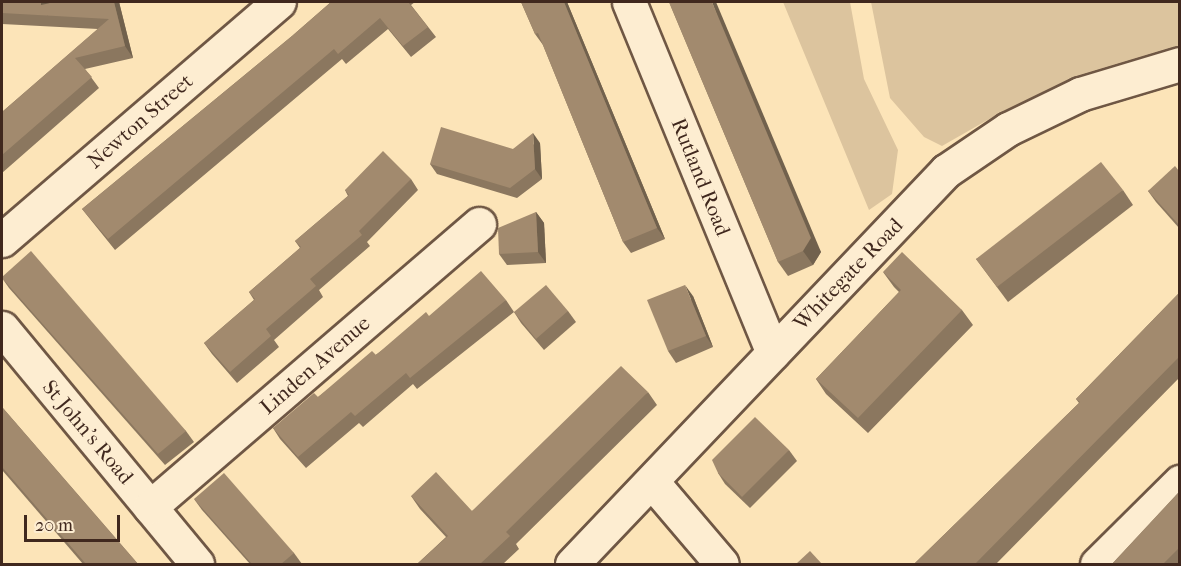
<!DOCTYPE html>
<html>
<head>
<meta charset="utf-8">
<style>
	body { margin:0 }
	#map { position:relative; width:1181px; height:566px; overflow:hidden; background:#fce4b8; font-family:"IM FELL French Canon",serif }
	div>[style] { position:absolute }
	.green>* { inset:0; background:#dcc49e }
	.roads { filter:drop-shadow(2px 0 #6f5744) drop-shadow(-2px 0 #6f5744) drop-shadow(0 2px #6f5744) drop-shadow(0 -2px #6f5744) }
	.street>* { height:33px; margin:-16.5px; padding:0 16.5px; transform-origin:16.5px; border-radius:16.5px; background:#fdedd1 }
	.wall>* { inset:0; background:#8b775f }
	.shaded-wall>* { inset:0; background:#71614d }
	.building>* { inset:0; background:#a28a6e }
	span { translate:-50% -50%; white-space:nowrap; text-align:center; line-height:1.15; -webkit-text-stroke:4.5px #fdedd1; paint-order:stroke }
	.street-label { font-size:21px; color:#40281e }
	.frame { position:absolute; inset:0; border:3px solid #40281e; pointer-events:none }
	.scale { position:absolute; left:24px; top:515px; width:96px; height:27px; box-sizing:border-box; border:3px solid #40281e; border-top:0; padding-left:8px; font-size:18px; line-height:21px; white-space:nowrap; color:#40281e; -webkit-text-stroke:4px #fdedd1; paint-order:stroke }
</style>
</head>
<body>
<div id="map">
	<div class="green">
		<i style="clip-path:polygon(783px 2px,850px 2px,864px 79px,898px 150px,892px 194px,869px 210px)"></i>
		<i style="clip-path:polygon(871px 2px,1179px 2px,1179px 51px,1069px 83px,991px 118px,942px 146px,924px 137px,890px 98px)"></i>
	</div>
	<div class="roads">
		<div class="street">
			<i style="left:629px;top:2px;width:379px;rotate:67.7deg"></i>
			<i style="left:2px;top:240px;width:365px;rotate:-40.7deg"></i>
			<i style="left:2px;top:328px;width:306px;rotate:50.4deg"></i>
			<i style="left:653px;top:483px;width:106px;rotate:49.6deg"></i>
			<i style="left:150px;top:507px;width:434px;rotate:-40.7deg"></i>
			<i style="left:572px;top:564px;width:543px;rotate:-46.42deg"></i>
			<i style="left:946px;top:171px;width:75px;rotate:-34.1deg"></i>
			<i style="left:1008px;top:129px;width:80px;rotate:-25.9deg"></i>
			<i style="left:1080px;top:94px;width:104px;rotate:-16.7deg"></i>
			<i style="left:1097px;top:564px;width:117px;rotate:-44.7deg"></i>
		</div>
	</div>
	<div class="wall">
		<i style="clip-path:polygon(2px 2px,49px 2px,49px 3px,55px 2px,119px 2px,133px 58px,85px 69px,99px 88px,2px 173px,2px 112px,98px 29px,2px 24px)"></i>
		<i style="clip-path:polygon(331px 2px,415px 2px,411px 5px,436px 37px,411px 57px,388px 29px,346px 64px,342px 59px,115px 250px,90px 219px,82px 209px,292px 36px)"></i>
		<i style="clip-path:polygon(521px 2px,567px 2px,665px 239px,631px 253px,623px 242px,543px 45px,535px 34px)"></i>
		<i style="clip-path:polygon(669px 2px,821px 252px,813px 265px,788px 276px,778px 262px)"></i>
		<i style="clip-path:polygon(540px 143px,542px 179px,517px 198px,437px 174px,430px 164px,513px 149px)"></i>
		<i style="clip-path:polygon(1179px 171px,1179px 228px,1156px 202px,1148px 191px)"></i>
		<i style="clip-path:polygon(411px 179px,418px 190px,367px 242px,370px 246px,319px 290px,323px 297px,274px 340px,279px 347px,237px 383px,212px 354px,204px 343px,254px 300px,249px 292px,300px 248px,295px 241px,348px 196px,345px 190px)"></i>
		<i style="clip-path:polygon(1123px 190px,1133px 205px,1008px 302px,976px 259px)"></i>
		<i style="clip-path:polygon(536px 212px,544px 223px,546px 263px,507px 265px,499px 254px)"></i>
		<i style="clip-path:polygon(883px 272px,962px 310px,973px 325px,868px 433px,826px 394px,816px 379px,899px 292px,894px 287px)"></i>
		<i style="clip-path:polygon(2px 278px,186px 431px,194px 442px,165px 465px,9px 288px)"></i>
		<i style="clip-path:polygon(1179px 293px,1179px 378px,996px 564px,914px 564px,1079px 403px,1076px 399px)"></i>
		<i style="clip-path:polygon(693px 296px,713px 347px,676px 363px,668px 351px)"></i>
		<i style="clip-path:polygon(506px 300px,514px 312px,417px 389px,413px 384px,363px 427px,359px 423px,306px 468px,280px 439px,273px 428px,318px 397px,429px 316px)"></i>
		<i style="clip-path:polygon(568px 311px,576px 322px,544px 350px,521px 323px,514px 312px)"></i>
		<i style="clip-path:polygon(648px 392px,657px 405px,516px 544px,519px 549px,503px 564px,417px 564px,446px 537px,420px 509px,411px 496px,472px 511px)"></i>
		<i style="clip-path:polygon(2px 407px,138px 564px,83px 564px,2px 470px)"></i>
		<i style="clip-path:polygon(789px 450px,797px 461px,750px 508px,725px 484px,718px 473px)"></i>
		<i style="clip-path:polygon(1179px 492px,1179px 564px,1112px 564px)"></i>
		<i style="clip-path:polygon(194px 499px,294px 553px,302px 564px,250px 564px,202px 510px)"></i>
	</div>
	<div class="shaded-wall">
		<i style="clip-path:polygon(41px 2px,49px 2px,48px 16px,41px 5px)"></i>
		<i style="clip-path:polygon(114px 2px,119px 2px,133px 58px,125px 46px)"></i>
		<i style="clip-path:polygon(564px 2px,567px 2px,665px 239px,657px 228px)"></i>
		<i style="clip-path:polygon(712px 2px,716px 2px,821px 252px,813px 265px,803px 251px)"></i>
		<i style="clip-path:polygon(533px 133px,540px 143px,542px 179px,535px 169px)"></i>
		<i style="clip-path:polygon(536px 212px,544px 223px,546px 263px,538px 252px)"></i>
		<i style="clip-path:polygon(685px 285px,693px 296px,713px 347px,706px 336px)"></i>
	</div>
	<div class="building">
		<i style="clip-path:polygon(2px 2px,41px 2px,41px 5px,55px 2px,114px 2px,125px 46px,75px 58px,92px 77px,2px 155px,2px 112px,109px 19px,2px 13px)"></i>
		<i style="clip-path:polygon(331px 2px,408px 2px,428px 27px,403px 46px,380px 18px,338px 54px,334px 49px,108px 239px,82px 209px,292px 36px)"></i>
		<i style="clip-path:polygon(521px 2px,564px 2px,657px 228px,623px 242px,538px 33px,535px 34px)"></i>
		<i style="clip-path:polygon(669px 2px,712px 2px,811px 238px,803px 251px,778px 262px)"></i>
		<i style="clip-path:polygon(441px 127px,513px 149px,533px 133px,535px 169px,510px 188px,430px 164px)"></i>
		<i style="clip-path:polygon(383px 151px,411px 179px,359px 231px,362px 235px,310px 279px,316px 286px,266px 329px,271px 336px,230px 372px,204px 343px,255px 299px,249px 292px,301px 247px,295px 241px,349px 195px,345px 190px)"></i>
		<i style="clip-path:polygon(1101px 162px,1123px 190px,997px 287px,976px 259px)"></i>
		<i style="clip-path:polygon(1175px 166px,1179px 171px,1179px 225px,1148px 191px)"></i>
		<i style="clip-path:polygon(536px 212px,538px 252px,499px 254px,498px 228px)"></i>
		<i style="clip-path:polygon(31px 251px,186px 431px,158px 454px,2px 278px,2px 277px)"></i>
		<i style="clip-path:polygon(902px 252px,962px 310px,858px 418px,816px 379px,901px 290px,883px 272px)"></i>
		<i style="clip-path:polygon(481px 271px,506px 300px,410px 378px,406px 373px,355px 416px,351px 412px,298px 457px,273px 428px,314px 393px,318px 397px,372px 351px,376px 355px,426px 312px,429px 316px)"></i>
		<i style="clip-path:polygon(546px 285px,568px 311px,536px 339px,514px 312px)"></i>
		<i style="clip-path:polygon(685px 285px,706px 336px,668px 351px,647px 300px)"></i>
		<i style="clip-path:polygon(1179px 293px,1179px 357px,975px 564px,914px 564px,1080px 402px,1076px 399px)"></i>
		<i style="clip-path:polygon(621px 366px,648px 392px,506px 532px,510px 536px,480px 564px,417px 564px,448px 536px,411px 496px,436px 472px,472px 511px)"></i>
		<i style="clip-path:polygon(2px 407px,138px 564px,86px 564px,2px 467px)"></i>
		<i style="clip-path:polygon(755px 417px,789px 450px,742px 497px,718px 473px,712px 460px)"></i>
		<i style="clip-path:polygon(224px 473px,294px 553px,281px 564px,252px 564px,194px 499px)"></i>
		<i style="clip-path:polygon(1179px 492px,1179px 548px,1163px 564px,1112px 564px)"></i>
		<i style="clip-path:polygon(810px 551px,822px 564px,796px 564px)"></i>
	</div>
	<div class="street-label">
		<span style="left:140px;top:121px;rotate:-41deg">Newton Street</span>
		<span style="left:701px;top:177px;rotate:68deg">Rutland Road</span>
		<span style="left:848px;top:274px;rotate:-46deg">Whitegate Road</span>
		<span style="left:315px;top:365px;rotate:-41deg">Linden Avenue</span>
		<span style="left:88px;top:432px;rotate:50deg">St John's Road</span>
	</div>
	<div class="frame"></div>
	<div class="scale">20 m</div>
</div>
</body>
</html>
